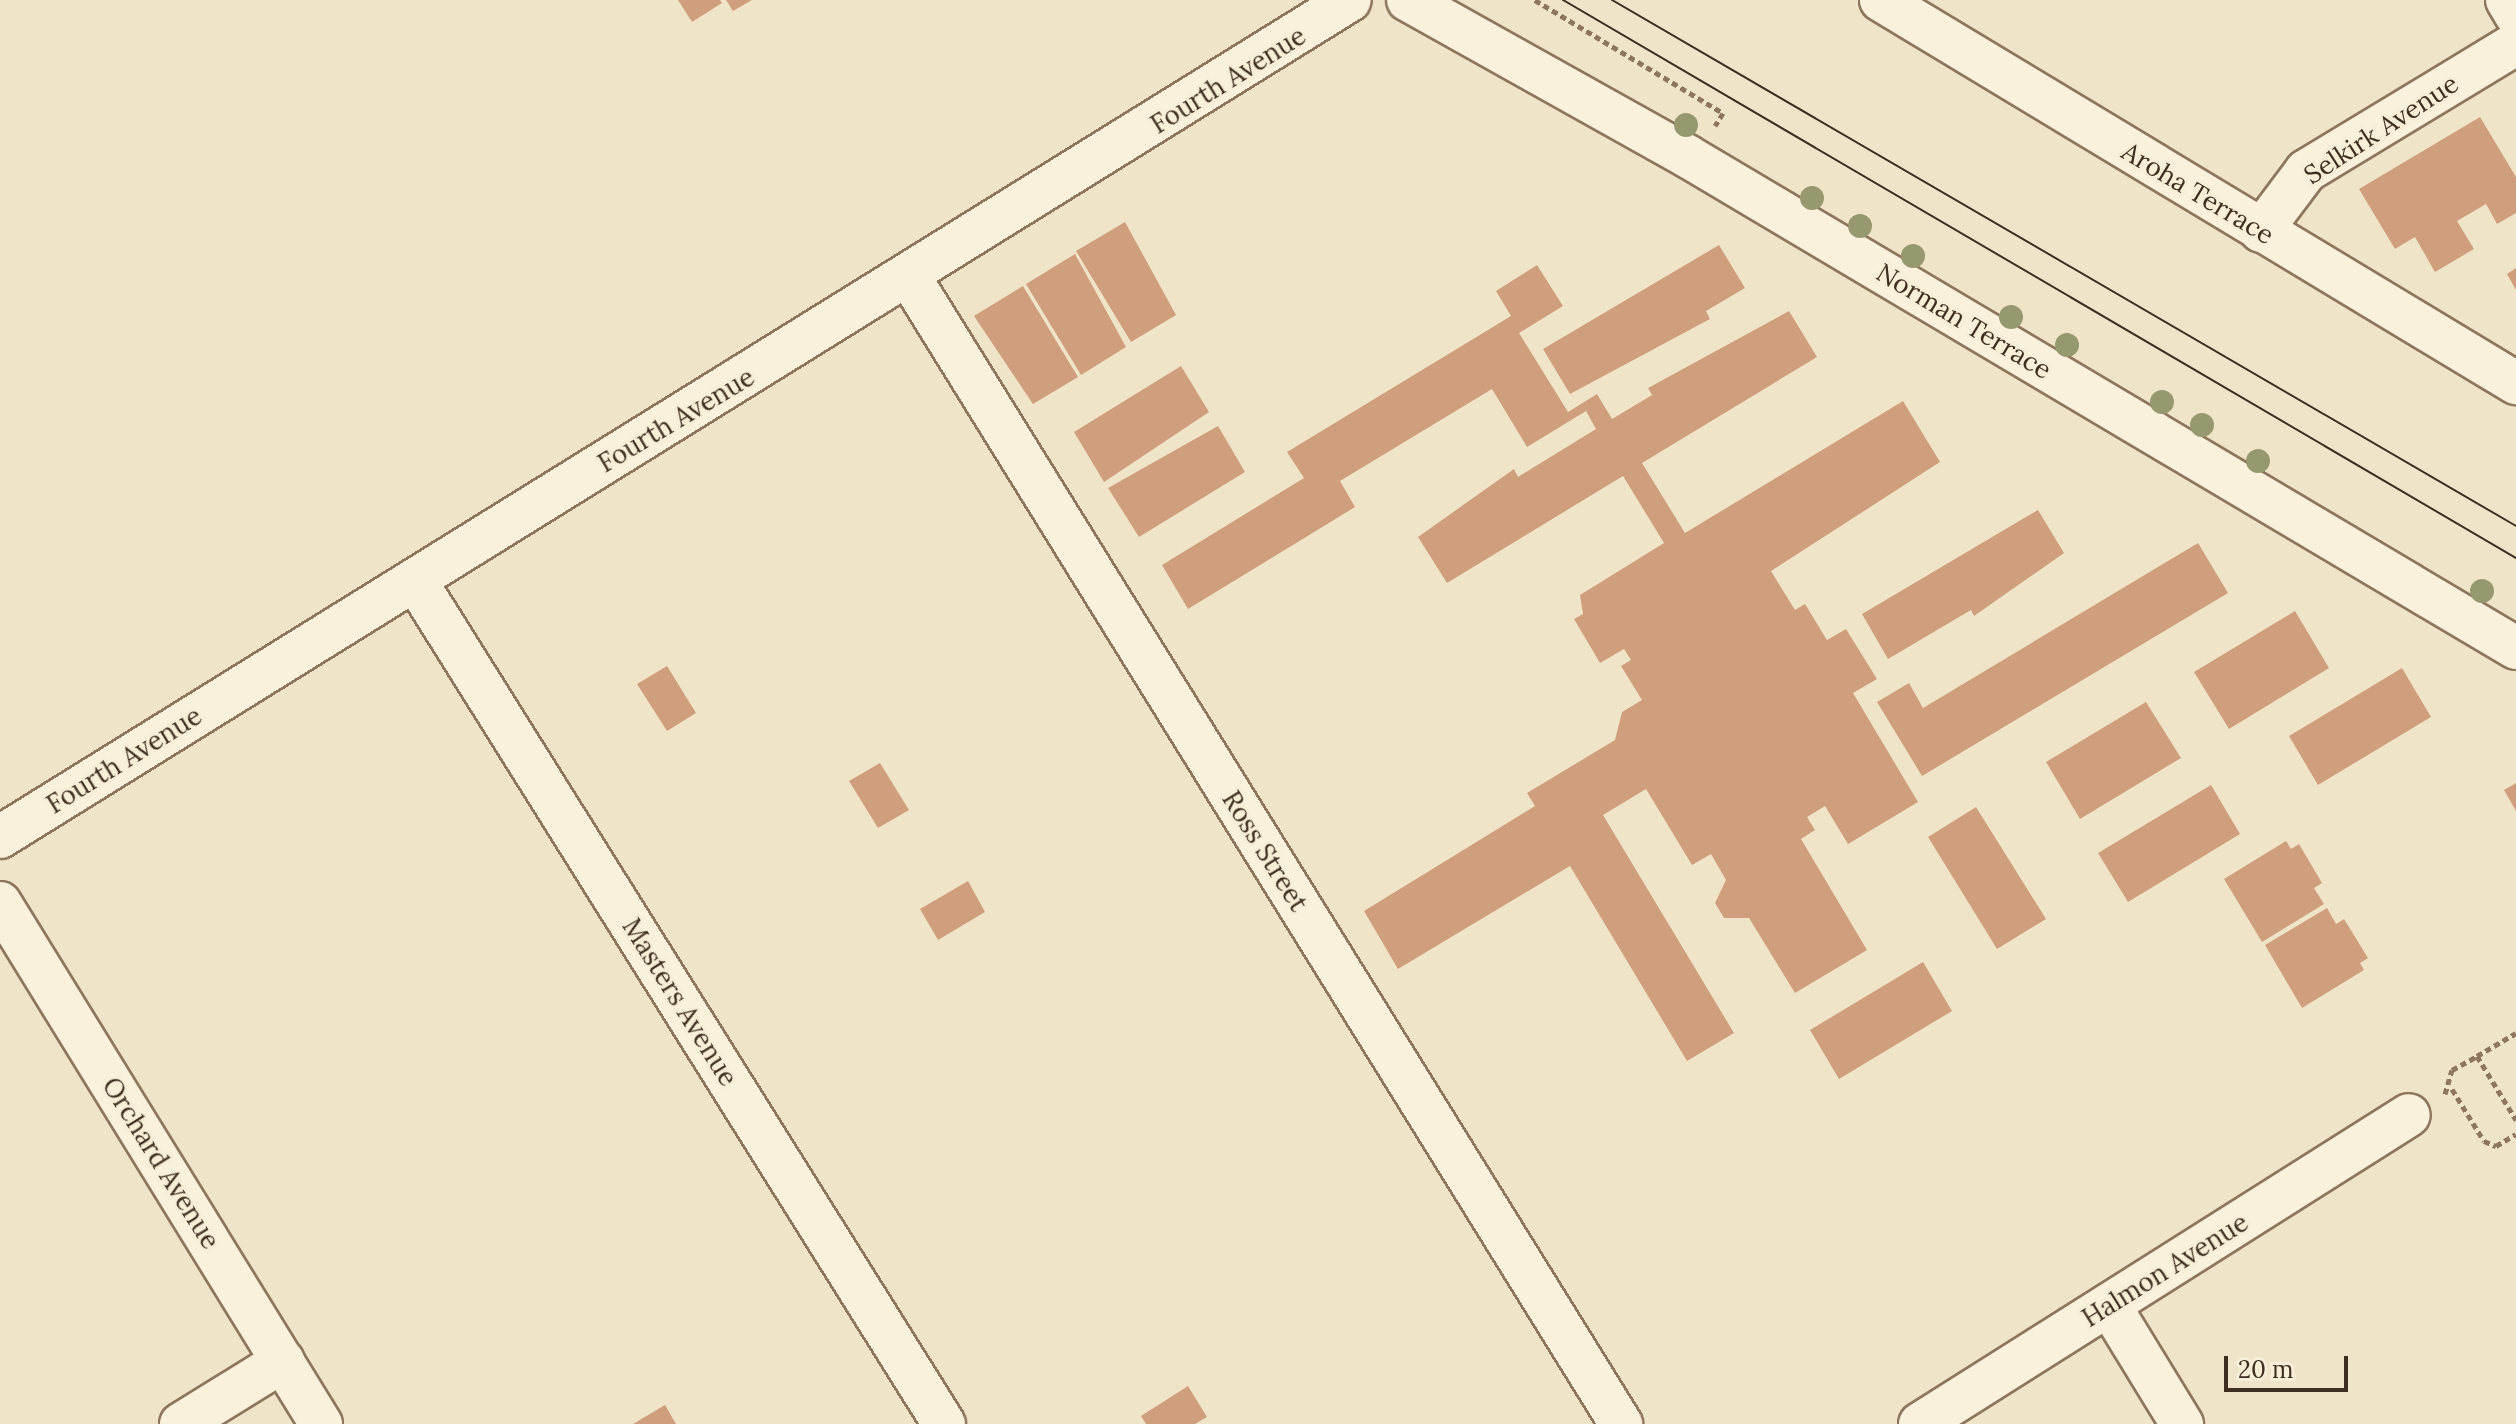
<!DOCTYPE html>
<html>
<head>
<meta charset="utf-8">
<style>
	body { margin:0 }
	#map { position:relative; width:2516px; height:1424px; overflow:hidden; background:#f0e4c8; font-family:Lora,serif }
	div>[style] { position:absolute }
	.building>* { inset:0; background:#cf9f7d }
	.path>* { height:5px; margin-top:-2.5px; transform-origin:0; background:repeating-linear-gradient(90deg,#8d765c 0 6px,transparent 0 10px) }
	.roads { filter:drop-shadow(2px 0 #8d765c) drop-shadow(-2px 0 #8d765c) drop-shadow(0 2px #8d765c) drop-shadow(0 -2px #8d765c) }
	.minor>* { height:42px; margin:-21px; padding:0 21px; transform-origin:21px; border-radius:21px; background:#faf1dc }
	.tram>* { height:2px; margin:-1px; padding:0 1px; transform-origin:1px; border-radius:1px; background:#3d2e20 }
	.trees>* { width:24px; height:24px; margin:-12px; border-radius:50%; background:#96986f }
	span { translate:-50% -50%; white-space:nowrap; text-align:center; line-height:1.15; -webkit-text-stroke:6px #f7eed8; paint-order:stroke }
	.street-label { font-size:26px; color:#3d2e20 }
	.scale { position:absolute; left:2224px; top:1356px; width:124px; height:36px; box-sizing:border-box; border:4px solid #3d2e20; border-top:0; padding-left:10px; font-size:24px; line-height:28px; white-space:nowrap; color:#3d2e20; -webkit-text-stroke:6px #f7eed8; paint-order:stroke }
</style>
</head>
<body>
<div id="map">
	<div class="building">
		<i style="clip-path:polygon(678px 0,720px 0,722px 3px,692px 22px)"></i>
		<i style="clip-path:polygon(726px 0,752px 0,733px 11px)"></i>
		<i style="clip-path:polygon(2480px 117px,2516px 177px,2516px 213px,2497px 224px,2486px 204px,2457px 221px,2474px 249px,2435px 272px,2415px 237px,2395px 249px,2359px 189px)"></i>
		<i style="clip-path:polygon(1125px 222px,1176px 315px,1131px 342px,1076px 251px)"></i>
		<i style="clip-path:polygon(1719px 245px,1745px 288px,1706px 311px,1710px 319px,1570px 394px,1543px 349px)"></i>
		<i style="clip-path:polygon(1075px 254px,1126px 347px,1081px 375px,1026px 284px)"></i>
		<i style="clip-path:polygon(1537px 265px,1563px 306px,1519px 333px,1568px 412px,1597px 394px,1612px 419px,1652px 395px,1648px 388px,1789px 311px,1817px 357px,1642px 463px,1685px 533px,1903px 401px,1940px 462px,1771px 571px,1795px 610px,1805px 604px,1827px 640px,1846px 629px,1877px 679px,1853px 693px,1918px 802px,1848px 844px,1825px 806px,1807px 817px,1815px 830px,1801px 839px,1867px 950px,1795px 993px,1749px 918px,1724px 918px,1715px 903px,1726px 880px,1711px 854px,1692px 865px,1646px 789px,1603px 815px,1734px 1033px,1687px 1061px,1570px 866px,1398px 969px,1364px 911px,1535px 806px,1527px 793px,1615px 740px,1622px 712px,1642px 700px,1621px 666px,1631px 660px,1624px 649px,1600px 663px,1574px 619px,1583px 614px,1580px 595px,1664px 543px,1623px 476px,1447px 583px,1418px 537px,1514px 469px,1518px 477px,1596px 429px,1586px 411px,1527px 447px,1492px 389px,1340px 481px,1355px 507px,1188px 609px,1162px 565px,1304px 478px,1287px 452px,1511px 316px,1496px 291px)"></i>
		<i style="clip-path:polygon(2516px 268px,2516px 290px,2507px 274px)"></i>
		<i style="clip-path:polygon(1023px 286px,1078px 377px,1033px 404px,974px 316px)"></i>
		<i style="clip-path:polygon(1181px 366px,1209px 412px,1104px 482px,1074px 432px)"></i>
		<i style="clip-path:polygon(1218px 426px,1245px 472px,1139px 537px,1108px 488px)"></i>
		<i style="clip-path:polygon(2038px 510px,2064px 553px,1974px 616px,1971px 610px,1888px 659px,1862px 614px)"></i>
		<i style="clip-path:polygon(2198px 543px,2228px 593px,1922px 776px,1877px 702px,1909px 683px,1923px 708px)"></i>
		<i style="clip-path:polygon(2295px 611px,2329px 668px,2229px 729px,2194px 672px)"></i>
		<i style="clip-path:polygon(667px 666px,696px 713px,667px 731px,637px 684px)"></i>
		<i style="clip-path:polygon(2402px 668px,2431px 717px,2318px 785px,2289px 736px)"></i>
		<i style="clip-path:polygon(2146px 702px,2181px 758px,2080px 819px,2046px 762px)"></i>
		<i style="clip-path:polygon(880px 763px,909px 810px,878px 828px,849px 781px)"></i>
		<i style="clip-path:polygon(2516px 783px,2516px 811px,2504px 790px)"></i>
		<i style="clip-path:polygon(2211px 785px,2240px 834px,2128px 902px,2098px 853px)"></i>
		<i style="clip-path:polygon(1976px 807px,2046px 919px,1997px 949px,1928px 837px)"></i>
		<i style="clip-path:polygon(2286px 841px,2291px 849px,2299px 844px,2322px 883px,2314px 888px,2324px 904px,2262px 942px,2224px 879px)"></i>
		<i style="clip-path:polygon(968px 881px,985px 912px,938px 940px,920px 909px)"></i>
		<i style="clip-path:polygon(2327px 908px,2336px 924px,2344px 919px,2368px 958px,2360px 963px,2364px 970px,2302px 1008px,2265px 945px)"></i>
		<i style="clip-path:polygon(1923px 962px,1952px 1011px,1839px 1079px,1810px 1030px)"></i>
		<i style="clip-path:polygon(1188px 1386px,1207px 1417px,1195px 1424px,1146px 1424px,1141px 1416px)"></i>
		<i style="clip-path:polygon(665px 1405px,676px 1424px,633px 1424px)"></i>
	</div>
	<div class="path">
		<i style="left:1535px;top:0;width:219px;rotate:31deg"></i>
		<i style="left:1723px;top:113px;width:15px;rotate:122deg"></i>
		<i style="left:2477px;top:1056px;width:45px;rotate:-30.5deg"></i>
		<i style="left:2452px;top:1089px;width:61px;rotate:58.4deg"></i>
		<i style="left:2484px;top:1141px;width:13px;rotate:23deg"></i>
		<i style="left:2496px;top:1146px;width:23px;rotate:-31deg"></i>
		<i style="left:2445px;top:1094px;width:25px;rotate:-74deg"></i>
		<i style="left:2452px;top:1070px;width:29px;rotate:-29deg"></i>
		<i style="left:2477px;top:1056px;width:75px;rotate:58.6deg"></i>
	</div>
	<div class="roads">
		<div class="minor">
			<i style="left:1408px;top:0;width:320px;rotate:29.2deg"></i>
			<i style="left:1687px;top:156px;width:964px;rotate:30.69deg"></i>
			<i style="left:1881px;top:0;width:742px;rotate:31.1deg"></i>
			<i style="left:2507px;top:0;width:17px;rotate:59deg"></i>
			<i style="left:2261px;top:231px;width:75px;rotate:-53.1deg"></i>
			<i style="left:2306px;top:171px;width:245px;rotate:-31.2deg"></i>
			<i style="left:910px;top:278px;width:1349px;rotate:58.18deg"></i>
			<i style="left:415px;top:580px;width:996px;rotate:57.92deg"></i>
			<i style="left:0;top:837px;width:1588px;rotate:-31.8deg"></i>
			<i style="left:0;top:903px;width:612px;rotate:58.36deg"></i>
			<i style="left:2109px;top:1305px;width:140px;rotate:58.5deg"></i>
			<i style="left:181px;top:1424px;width:120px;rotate:-31.7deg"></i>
			<i style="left:1920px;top:1424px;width:578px;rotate:-32.29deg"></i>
		</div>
	</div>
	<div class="tram">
		<i style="left:1563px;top:0;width:1104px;rotate:30.35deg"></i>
		<i style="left:1612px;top:0;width:1046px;rotate:30.19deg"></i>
	</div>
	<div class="trees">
		<i style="left:1686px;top:125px"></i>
		<i style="left:1812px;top:198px"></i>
		<i style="left:1860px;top:226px"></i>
		<i style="left:1913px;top:256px"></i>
		<i style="left:2011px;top:317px"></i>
		<i style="left:2067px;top:345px"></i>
		<i style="left:2162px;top:402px"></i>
		<i style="left:2202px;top:425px"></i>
		<i style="left:2258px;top:461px"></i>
		<i style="left:2482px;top:591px"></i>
	</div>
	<div class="street-label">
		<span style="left:1228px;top:80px;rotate:-32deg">Fourth Avenue</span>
		<span style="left:2381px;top:129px;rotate:-33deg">Selkirk Avenue</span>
		<span style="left:2198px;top:193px;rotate:31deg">Aroha Terrace</span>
		<span style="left:1964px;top:321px;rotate:31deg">Norman Terrace</span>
		<span style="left:676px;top:420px;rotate:-31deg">Fourth Avenue</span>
		<span style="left:124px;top:760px;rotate:-32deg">Fourth Avenue</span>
		<span style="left:1265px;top:851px;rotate:58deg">Ross Street</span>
		<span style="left:680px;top:1002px;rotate:58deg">Masters Avenue</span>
		<span style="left:161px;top:1163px;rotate:58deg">Orchard Avenue</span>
		<span style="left:2165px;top:1270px;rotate:-32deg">Halmon Avenue</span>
	</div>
	<div class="scale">20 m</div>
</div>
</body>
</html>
